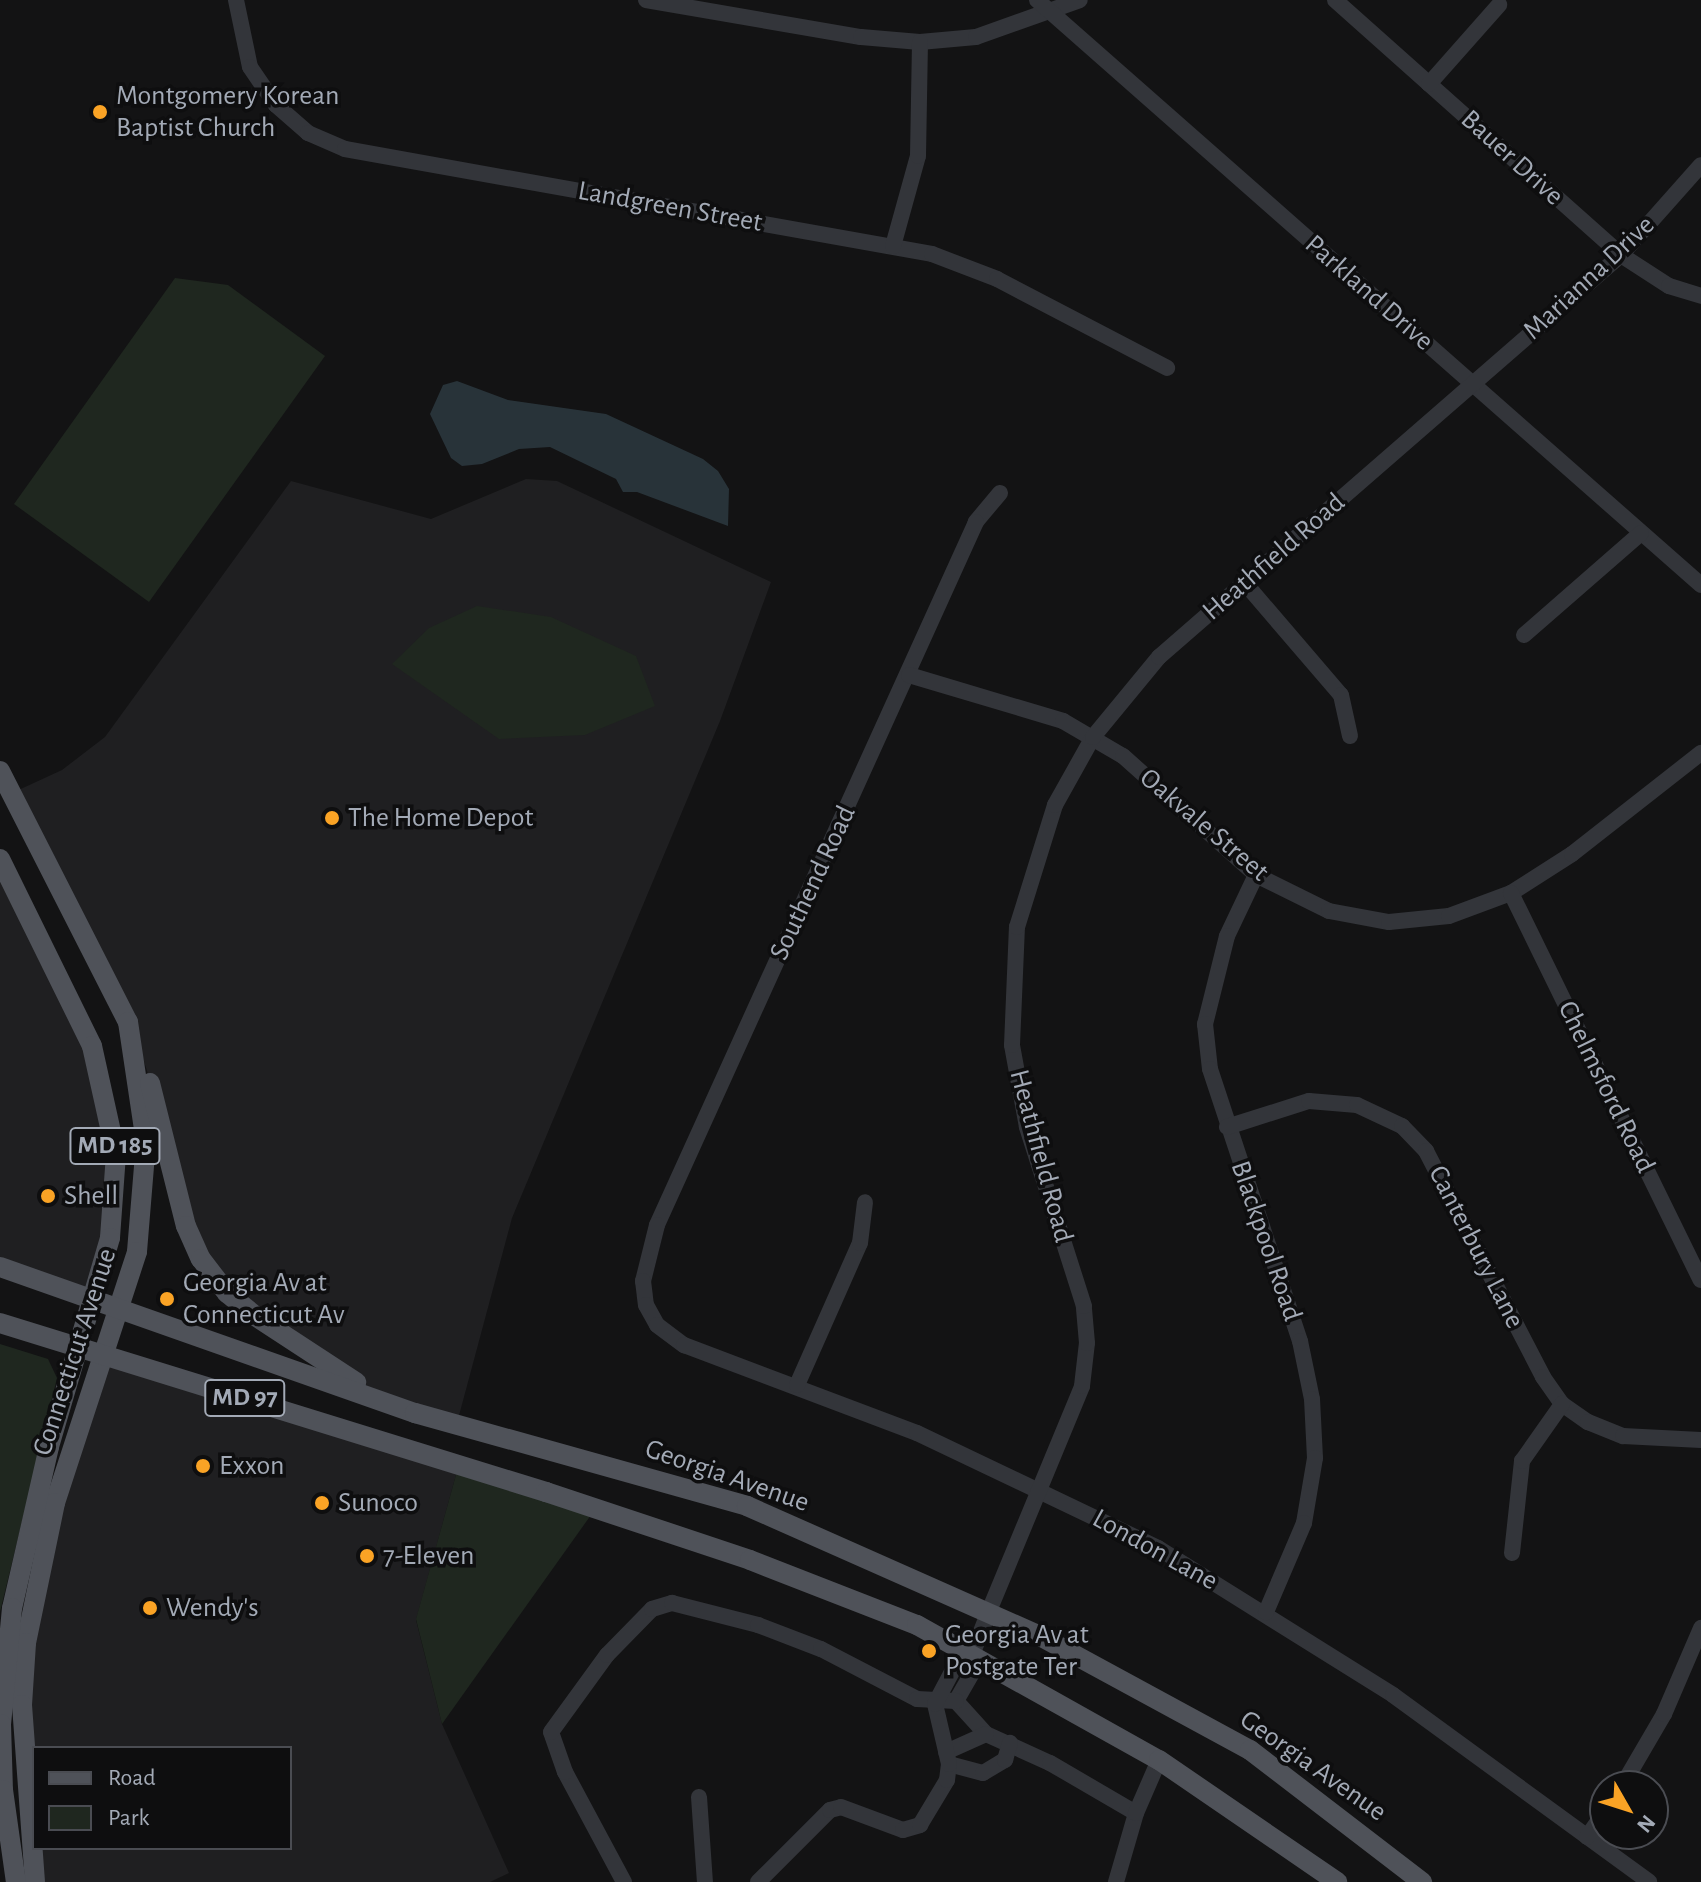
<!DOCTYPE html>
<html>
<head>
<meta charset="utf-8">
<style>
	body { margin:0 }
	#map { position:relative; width:1701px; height:1882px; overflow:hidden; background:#131314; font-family:"Alegreya Sans",sans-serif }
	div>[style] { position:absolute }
	.built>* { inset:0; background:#1f1f21 }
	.green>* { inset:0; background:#1f271f }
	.water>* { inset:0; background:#283339 }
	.minor>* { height:16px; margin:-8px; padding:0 8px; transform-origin:8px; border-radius:8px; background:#33353a }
	.major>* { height:20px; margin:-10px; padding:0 10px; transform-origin:10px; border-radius:10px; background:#4f5259 }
	.dots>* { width:22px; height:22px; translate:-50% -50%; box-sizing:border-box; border:4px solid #0e0e0f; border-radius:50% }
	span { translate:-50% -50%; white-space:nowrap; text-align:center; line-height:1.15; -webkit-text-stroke:7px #0e0e0f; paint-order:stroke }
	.shield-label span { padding:2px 6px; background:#0e0e0f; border:2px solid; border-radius:6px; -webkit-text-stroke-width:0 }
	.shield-label { font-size:26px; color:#a3aab6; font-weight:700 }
	.poi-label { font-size:28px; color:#a3aab6 }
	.left { translate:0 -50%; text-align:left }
	.street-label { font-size:28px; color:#a3aab6 }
	.legend { position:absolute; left:32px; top:1746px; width:260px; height:104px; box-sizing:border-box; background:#0e0e0f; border:2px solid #4a4c52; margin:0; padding:10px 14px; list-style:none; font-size:24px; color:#a3aab6 }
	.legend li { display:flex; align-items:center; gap:16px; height:40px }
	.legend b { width:40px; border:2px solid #4a4c52 }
	.north { position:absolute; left:1589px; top:1770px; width:80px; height:80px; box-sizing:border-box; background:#0e0e0f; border:2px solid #4a4c52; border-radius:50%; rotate:129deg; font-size:22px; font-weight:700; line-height:32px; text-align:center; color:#a3aab6 }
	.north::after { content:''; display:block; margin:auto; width:28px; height:36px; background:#faa325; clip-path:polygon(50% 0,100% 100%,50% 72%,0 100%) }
</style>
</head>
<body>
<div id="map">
	<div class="built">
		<i style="clip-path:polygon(526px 479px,557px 481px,771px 582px,720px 721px,512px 1218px,457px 1423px,386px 1402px,212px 1275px,141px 1052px,12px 793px,62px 770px,105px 737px,291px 481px,431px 519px)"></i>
		<i style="clip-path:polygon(0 859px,68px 994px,116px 1154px,93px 1299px,0 1267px)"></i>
		<i style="clip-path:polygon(evenodd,102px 1354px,459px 1464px,416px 1620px,442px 1724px,509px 1873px,490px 1882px,35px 1882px,26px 1643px,102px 1354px,34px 1748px,290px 1748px,290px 1848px,34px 1848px,34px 1748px)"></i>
	</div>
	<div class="green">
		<i style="clip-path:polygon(175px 278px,228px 285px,325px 356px,149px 602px,14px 504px)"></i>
		<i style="clip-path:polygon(477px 606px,551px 617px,636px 656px,655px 706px,585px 735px,499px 739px,392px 664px,429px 628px)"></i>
		<i style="clip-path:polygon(0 1344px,48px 1359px,57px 1378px,0 1612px)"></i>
		<i style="clip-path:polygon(459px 1464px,596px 1508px,442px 1724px,416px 1619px)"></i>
	</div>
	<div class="water">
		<i style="clip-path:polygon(457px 381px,508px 400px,606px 414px,703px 459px,718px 471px,729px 489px,728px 526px,637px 492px,623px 492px,616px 479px,550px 447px,519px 449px,482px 464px,462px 466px,451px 458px,430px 414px,443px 385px)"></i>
	</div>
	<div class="minor">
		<i style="left:236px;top:0;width:68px;rotate:78.2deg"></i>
		<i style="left:250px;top:67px;width:46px;rotate:55.6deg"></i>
		<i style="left:276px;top:105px;width:43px;rotate:41.2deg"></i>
		<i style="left:308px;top:133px;width:40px;rotate:23.4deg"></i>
		<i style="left:345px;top:149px;width:596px;rotate:10.14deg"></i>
		<i style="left:932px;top:254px;width:70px;rotate:21deg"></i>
		<i style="left:997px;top:279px;width:192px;rotate:27.6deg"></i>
		<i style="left:646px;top:0;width:218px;rotate:9.8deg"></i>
		<i style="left:861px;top:37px;width:59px;rotate:4.8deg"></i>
		<i style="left:920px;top:42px;width:56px;rotate:-5.1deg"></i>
		<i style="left:976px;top:37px;width:110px;rotate:-19.6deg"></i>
		<i style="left:1037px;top:0;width:885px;rotate:41.38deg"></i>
		<i style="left:1335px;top:0;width:383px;rotate:41.7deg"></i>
		<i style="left:1621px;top:255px;width:57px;rotate:32.9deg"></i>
		<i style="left:1669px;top:286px;width:34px;rotate:17deg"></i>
		<i style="left:1429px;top:84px;width:106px;rotate:-48.5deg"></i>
		<i style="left:893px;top:246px;width:93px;rotate:-74.5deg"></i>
		<i style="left:918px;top:156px;width:114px;rotate:-89deg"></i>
		<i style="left:1000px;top:493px;width:38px;rotate:130deg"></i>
		<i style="left:976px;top:522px;width:772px;rotate:114.41deg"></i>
		<i style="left:657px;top:1225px;width:58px;rotate:104deg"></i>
		<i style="left:643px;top:1281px;width:24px;rotate:83deg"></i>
		<i style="left:646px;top:1305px;width:23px;rotate:61deg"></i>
		<i style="left:657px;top:1325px;width:34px;rotate:37deg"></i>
		<i style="left:684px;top:1345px;width:249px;rotate:20.7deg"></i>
		<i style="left:917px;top:1433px;width:267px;rotate:25.5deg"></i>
		<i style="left:1158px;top:1548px;width:277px;rotate:32deg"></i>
		<i style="left:1393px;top:1695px;width:317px;rotate:36.1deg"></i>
		<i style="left:1244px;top:582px;width:149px;rotate:49.4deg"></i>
		<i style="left:1341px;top:695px;width:42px;rotate:77.6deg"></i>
		<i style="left:1524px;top:635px;width:155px;rotate:-41.1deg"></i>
		<i style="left:909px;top:675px;width:161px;rotate:16.6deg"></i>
		<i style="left:1063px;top:721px;width:69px;rotate:30.3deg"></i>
		<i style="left:1123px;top:756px;width:178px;rotate:41.8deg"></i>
		<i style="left:1256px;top:875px;width:81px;rotate:26.3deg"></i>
		<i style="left:1329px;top:911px;width:61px;rotate:10.4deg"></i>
		<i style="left:1389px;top:922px;width:60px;rotate:-5.7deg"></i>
		<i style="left:1449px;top:916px;width:66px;rotate:-20.4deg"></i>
		<i style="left:1511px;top:893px;width:72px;rotate:-32.6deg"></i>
		<i style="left:1572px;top:854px;width:164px;rotate:-38.1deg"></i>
		<i style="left:1256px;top:875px;width:68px;rotate:115.4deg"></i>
		<i style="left:1227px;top:936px;width:91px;rotate:104deg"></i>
		<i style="left:1205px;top:1024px;width:45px;rotate:83.7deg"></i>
		<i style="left:1210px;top:1069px;width:287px;rotate:71.7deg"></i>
		<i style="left:1300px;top:1341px;width:59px;rotate:78.3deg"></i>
		<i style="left:1312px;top:1399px;width:59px;rotate:87.1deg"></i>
		<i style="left:1315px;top:1458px;width:66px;rotate:99.6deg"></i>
		<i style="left:1304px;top:1523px;width:97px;rotate:113.1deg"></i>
		<i style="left:1511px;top:893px;width:431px;rotate:63.9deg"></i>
		<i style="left:1227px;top:1127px;width:86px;rotate:-17.6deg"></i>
		<i style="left:1309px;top:1101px;width:48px;rotate:4.8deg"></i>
		<i style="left:1357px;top:1105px;width:50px;rotate:25deg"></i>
		<i style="left:1402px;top:1126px;width:35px;rotate:46deg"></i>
		<i style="left:1426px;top:1151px;width:254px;rotate:62.6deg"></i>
		<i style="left:1543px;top:1377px;width:33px;rotate:55deg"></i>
		<i style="left:1562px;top:1404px;width:32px;rotate:35deg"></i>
		<i style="left:1588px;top:1422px;width:38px;rotate:22deg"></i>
		<i style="left:1623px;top:1436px;width:78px;rotate:2.9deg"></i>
		<i style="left:797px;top:1385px;width:155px;rotate:-66.1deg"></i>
		<i style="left:860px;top:1243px;width:41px;rotate:-83deg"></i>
		<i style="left:1512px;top:1553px;width:93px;rotate:-83.8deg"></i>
		<i style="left:1522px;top:1461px;width:70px;rotate:-54.9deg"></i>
		<i style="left:956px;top:1701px;width:34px;rotate:-60deg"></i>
		<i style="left:973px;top:1672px;width:17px;rotate:-93deg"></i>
		<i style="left:972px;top:1655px;width:47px;rotate:-68.9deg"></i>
		<i style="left:989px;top:1611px;width:243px;rotate:-67.5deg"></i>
		<i style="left:1082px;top:1386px;width:43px;rotate:-83.4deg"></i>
		<i style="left:1087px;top:1343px;width:37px;rotate:-95deg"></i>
		<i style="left:1084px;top:1306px;width:188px;rotate:-107.7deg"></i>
		<i style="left:1027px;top:1127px;width:83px;rotate:-100.4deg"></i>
		<i style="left:1012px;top:1045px;width:118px;rotate:-87.6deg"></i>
		<i style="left:1017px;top:927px;width:128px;rotate:-72.7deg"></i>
		<i style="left:1055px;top:805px;width:78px;rotate:-60.8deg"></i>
		<i style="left:1093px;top:737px;width:104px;rotate:-50.5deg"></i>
		<i style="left:1159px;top:657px;width:612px;rotate:-41.03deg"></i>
		<i style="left:1621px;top:255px;width:120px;rotate:-48.4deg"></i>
		<i style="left:956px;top:1701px;width:45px;rotate:47.7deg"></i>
		<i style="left:986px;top:1734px;width:70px;rotate:24.4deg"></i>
		<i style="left:1050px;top:1763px;width:99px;rotate:30.2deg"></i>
		<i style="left:946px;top:1752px;width:44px;rotate:-24.2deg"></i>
		<i style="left:949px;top:1764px;width:35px;rotate:15deg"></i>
		<i style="left:983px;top:1773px;width:26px;rotate:-31deg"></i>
		<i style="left:1005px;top:1760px;width:18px;rotate:-74deg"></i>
		<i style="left:1622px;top:1786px;width:83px;rotate:-59.7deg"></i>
		<i style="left:1664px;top:1714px;width:94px;rotate:-66.7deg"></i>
		<i style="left:699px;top:1797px;width:85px;rotate:86deg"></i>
		<i style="left:1587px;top:1837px;width:32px;rotate:-55deg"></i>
		<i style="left:624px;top:1882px;width:125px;rotate:-118.2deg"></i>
		<i style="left:565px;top:1772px;width:42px;rotate:-109.3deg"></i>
		<i style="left:551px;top:1732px;width:95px;rotate:-54deg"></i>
		<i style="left:607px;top:1655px;width:64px;rotate:-45.6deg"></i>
		<i style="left:652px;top:1609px;width:21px;rotate:-17deg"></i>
		<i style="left:672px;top:1603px;width:89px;rotate:14.3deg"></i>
		<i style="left:758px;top:1625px;width:67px;rotate:20.9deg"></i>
		<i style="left:821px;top:1649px;width:108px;rotate:27.5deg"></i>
		<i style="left:917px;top:1699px;width:39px;rotate:3deg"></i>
		<i style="left:758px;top:1882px;width:102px;rotate:-45deg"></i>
		<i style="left:830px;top:1810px;width:11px;rotate:-15deg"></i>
		<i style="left:841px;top:1807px;width:66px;rotate:20.4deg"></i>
		<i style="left:903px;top:1830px;width:18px;rotate:-16deg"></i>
		<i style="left:920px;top:1825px;width:52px;rotate:-59deg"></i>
		<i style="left:947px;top:1780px;width:16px;rotate:-83deg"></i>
		<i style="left:949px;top:1764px;width:62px;rotate:-103.1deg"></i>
		<i style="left:935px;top:1704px;width:45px;rotate:-62.3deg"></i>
		<i style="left:956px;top:1664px;width:18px;rotate:-29deg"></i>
		<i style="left:1116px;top:1882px;width:72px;rotate:-73.8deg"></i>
		<i style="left:1136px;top:1813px;width:58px;rotate:-66.5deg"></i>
	</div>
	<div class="major">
		<i style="left:0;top:771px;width:282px;rotate:63deg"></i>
		<i style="left:128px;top:1022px;width:121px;rotate:81.5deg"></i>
		<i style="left:146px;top:1142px;width:110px;rotate:94.7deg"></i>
		<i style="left:137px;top:1252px;width:264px;rotate:108.1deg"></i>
		<i style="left:55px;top:1503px;width:143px;rotate:101.7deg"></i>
		<i style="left:26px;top:1643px;width:62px;rotate:93.7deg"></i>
		<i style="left:22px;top:1705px;width:177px;rotate:85.8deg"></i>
		<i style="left:0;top:859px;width:208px;rotate:63.8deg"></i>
		<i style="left:92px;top:1046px;width:111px;rotate:77.5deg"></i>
		<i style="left:116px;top:1154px;width:84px;rotate:94.1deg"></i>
		<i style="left:110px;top:1238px;width:218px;rotate:106.3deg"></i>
		<i style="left:49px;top:1447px;width:165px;rotate:102.9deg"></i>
		<i style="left:12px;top:1608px;width:117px;rotate:95.4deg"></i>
		<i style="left:1px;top:1724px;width:66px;rotate:88.3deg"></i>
		<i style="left:3px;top:1790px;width:93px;rotate:82deg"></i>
		<i style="left:150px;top:1083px;width:147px;rotate:75.9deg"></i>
		<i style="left:186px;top:1226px;width:36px;rotate:66deg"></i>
		<i style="left:201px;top:1259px;width:43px;rotate:52.6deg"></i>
		<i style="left:227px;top:1293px;width:36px;rotate:39deg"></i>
		<i style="left:255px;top:1316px;width:121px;rotate:33.2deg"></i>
		<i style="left:0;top:1267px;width:440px;rotate:19.4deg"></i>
		<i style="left:415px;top:1413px;width:345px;rotate:15.6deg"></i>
		<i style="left:747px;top:1506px;width:318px;rotate:23.9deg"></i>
		<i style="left:1038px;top:1635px;width:241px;rotate:28.5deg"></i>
		<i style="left:1250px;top:1750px;width:217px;rotate:37.5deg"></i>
		<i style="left:0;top:1323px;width:572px;rotate:17.2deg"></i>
		<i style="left:546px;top:1492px;width:215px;rotate:18.4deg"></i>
		<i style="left:750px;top:1560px;width:179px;rotate:21.3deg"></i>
		<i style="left:917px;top:1625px;width:277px;rotate:29.2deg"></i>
		<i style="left:1159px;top:1760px;width:216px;rotate:34.4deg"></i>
	</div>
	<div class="dots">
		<i style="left:100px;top:112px;background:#faa325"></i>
		<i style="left:332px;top:818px;background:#faa325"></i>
		<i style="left:48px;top:1196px;background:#faa325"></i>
		<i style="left:167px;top:1299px;background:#faa325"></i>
		<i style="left:203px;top:1466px;background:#faa325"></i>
		<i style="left:322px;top:1503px;background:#faa325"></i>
		<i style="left:367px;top:1556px;background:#faa325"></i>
		<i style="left:150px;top:1608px;background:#faa325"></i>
		<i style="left:929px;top:1651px;background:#faa325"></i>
	</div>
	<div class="shield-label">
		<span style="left:115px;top:1146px">MD 185</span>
		<span style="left:245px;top:1398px">MD 97</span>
	</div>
	<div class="poi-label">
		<span class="left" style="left:116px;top:112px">Montgomery Korean<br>Baptist Church</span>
		<span class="left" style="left:348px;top:818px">The Home Depot</span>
		<span class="left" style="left:64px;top:1196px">Shell</span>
		<span class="left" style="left:183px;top:1299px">Georgia Av at<br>Connecticut Av</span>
		<span class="left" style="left:219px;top:1466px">Exxon</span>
		<span class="left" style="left:338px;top:1503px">Sunoco</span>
		<span class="left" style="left:383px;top:1556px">7-Eleven</span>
		<span class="left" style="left:166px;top:1608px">Wendy's</span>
		<span class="left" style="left:945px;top:1651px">Georgia Av at<br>Postgate Ter</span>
	</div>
	<div class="street-label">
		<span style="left:1512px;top:158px;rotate:42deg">Bauer Drive</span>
		<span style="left:670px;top:207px;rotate:10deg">Landgreen Street</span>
		<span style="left:1589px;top:278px;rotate:-43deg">Marianna Drive</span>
		<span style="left:1369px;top:293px;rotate:41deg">Parkland Drive</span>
		<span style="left:1274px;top:557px;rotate:-41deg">Heathfield Road</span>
		<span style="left:1204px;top:825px;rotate:40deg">Oakvale Street</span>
		<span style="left:813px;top:883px;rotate:-65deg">Southend Road</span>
		<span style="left:1606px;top:1087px;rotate:64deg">Chelmsford Road</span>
		<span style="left:1041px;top:1156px;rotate:75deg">Heathfield Road</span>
		<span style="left:1266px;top:1241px;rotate:71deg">Blackpool Road</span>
		<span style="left:1476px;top:1247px;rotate:63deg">Canterbury Lane</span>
		<span style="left:75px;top:1352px;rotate:-72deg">Connecticut Avenue</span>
		<span style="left:727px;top:1476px;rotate:19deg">Georgia Avenue</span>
		<span style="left:1155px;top:1550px;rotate:29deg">London Lane</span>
		<span style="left:1313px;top:1766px;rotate:35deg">Georgia Avenue</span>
	</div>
	<ul class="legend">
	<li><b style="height:10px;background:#4f5259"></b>Road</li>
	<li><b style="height:22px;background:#1f271f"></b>Park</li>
	</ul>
	<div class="north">N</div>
</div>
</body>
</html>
